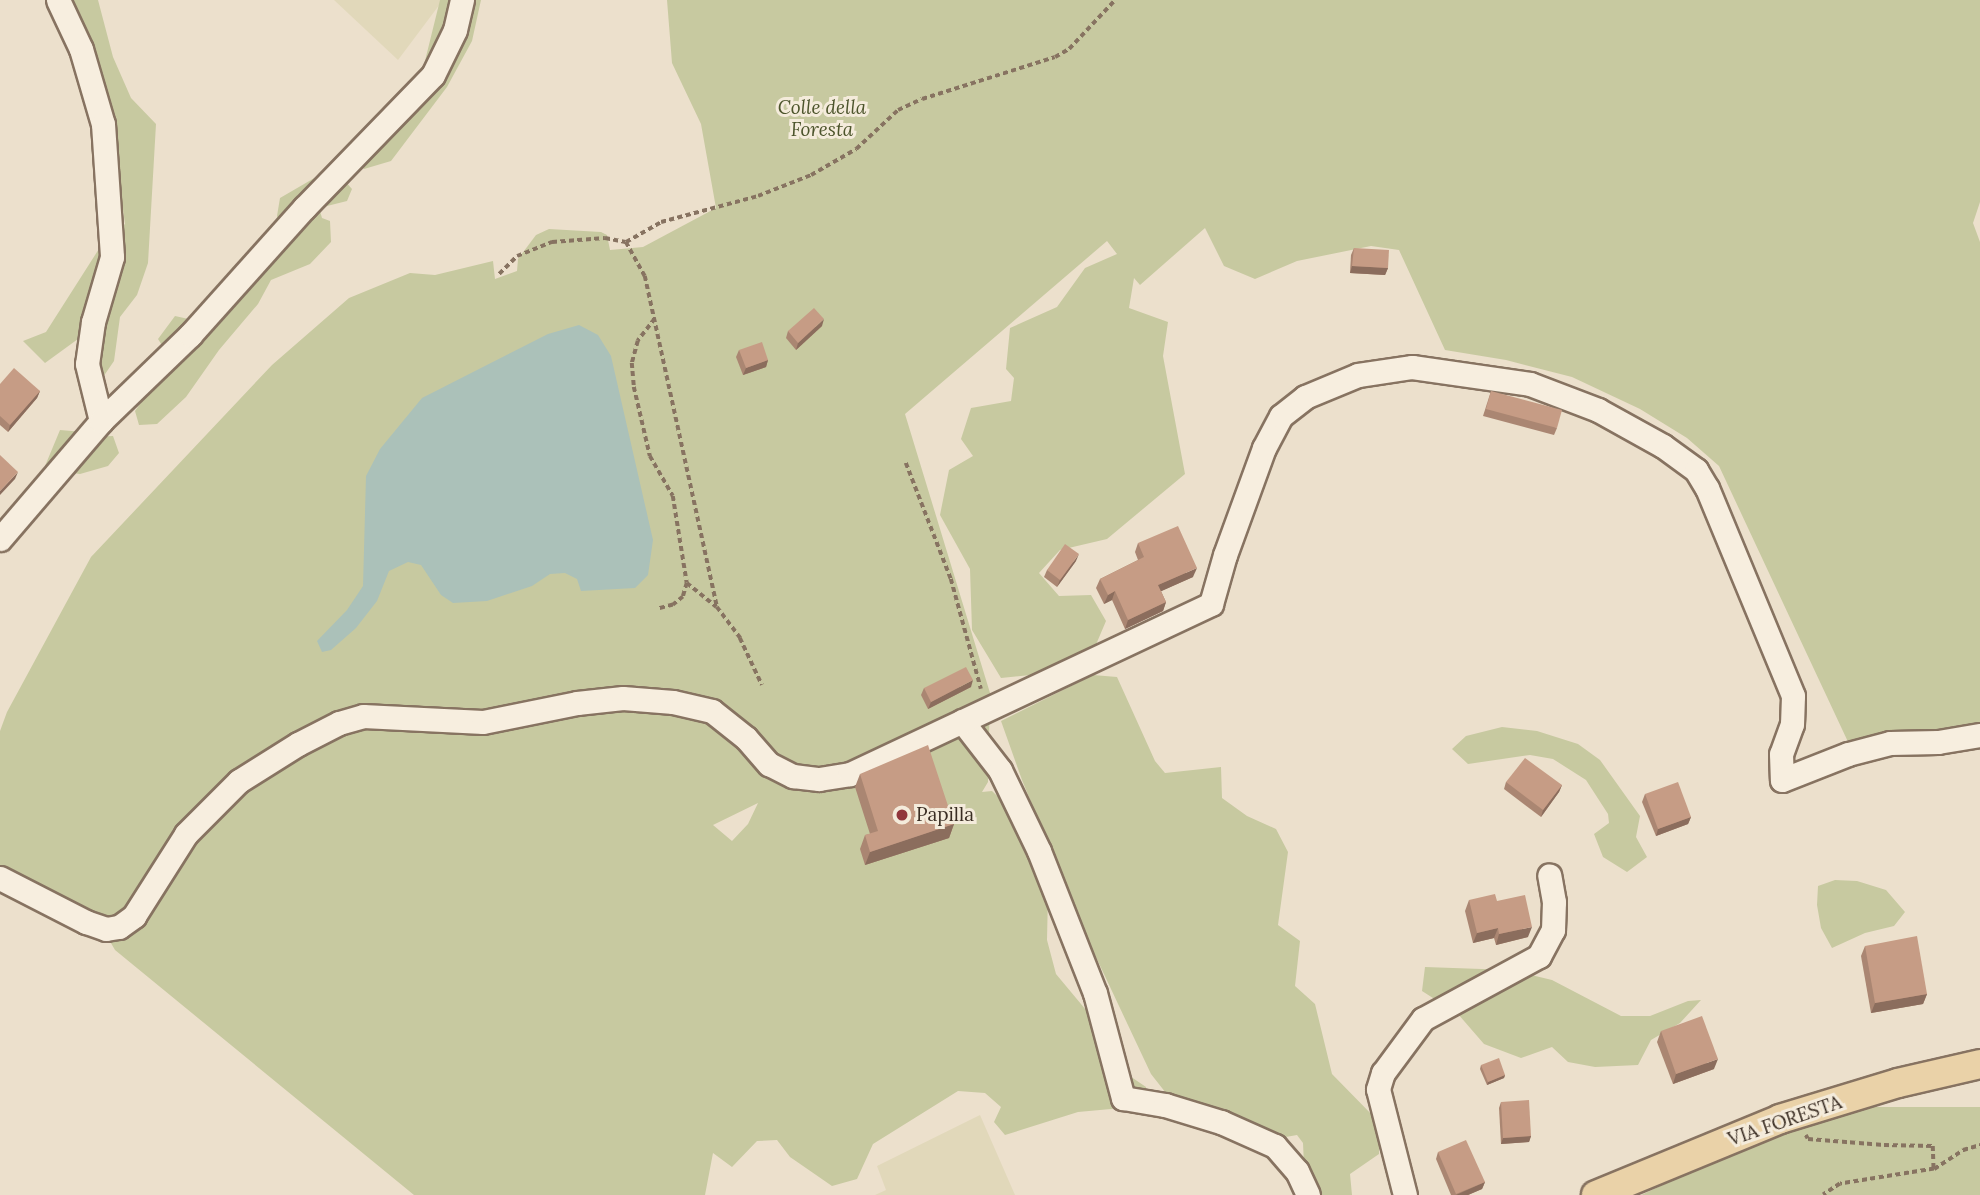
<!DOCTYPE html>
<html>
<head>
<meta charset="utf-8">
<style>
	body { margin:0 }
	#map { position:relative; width:1980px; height:1195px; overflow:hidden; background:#ece0cc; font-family:Lora,serif }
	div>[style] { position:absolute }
	.farmland>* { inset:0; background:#e1d8ba }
	.green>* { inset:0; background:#c7c9a0 }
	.water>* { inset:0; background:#abc1b9 }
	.path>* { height:3.5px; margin-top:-1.75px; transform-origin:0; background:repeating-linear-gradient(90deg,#877361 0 5px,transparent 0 8.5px) }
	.roads { filter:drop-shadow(2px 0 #877361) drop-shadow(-2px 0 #877361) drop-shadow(0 2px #877361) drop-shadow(0 -2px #877361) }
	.minor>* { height:23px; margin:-11.5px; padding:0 11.5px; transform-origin:11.5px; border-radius:11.5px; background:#f7eedf }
	.major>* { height:28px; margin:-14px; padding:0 14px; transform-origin:14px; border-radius:14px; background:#ead2a8 }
	.wall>* { inset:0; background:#aa8672 }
	.shaded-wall>* { inset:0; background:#8b6d5d }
	.building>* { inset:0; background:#c69c85 }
	.dots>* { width:19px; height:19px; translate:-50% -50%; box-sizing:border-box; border:4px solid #f4ebdb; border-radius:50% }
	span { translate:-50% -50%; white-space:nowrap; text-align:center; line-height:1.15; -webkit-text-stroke:6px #f4ebdb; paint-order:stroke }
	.park-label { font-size:19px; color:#4c542b; font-style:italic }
	.poi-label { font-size:19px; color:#3a2d23 }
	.left { translate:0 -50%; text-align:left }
	.street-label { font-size:19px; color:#3a2d23 }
</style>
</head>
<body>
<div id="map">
	<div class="farmland">
		<i style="clip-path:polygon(334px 0,443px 0,398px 60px)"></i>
		<i style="clip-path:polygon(980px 1115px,1015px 1195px,875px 1195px,886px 1190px,877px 1166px)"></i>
	</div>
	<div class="green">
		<i style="clip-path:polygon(50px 0,98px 0,113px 57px,131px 98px,156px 124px,148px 263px,137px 295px,120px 317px,114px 361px,101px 380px,77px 381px,77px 359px,86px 344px,78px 339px,45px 363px,23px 341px,46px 332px,104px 241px,125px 224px,109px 111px,73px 23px,47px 9px)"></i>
		<i style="clip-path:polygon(440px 0,481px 0,472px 41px,447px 87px,391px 161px,364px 169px,352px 156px,387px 108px,423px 69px)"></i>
		<i style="clip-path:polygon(evenodd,667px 0,1980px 0,1980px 202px,1973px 223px,1980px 242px,1980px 722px,1849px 744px,1719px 466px,1687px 438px,1640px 409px,1572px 377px,1506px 360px,1445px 350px,1399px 250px,1371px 246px,1297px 261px,1255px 279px,1224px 266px,1205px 228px,1140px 285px,1134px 278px,1129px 308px,1168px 322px,1163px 356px,1185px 474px,1107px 539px,1060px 550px,1039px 573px,1059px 596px,1091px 595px,1106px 621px,1092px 654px,1050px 673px,1001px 678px,972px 630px,970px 569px,940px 515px,949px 470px,973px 456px,961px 439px,971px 408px,1011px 401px,1014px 378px,1006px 369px,1010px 328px,1057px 307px,1085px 268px,1117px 254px,1107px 241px,905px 414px,990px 693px,988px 782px,982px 792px,992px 791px,1020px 818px,1048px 895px,1047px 940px,1056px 974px,1096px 1022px,1109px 1062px,1146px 1087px,1146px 1113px,1122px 1108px,1078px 1112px,1005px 1135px,994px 1122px,1001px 1107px,985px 1093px,958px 1091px,873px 1144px,857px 1179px,832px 1186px,790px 1157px,777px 1140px,757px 1141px,732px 1167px,713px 1153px,705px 1195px,414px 1195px,115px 950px,97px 919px,0 867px,0 731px,7px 712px,91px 557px,272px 365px,349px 298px,410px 273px,435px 275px,493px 261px,495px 279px,517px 271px,518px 259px,536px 235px,549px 229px,601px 232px,607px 235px,610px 250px,643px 247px,716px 208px,701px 124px,672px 63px,667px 0,758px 803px,748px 824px,732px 841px,713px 825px,758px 803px)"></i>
		<i style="clip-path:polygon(336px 171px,352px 189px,347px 201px,319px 208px,322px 218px,330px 221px,331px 242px,310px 264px,271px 280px,258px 304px,219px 350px,186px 397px,157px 424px,139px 425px,135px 411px,154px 384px,174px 364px,158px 339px,175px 316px,202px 322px,215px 291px,233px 267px,244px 256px,260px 258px,281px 231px,277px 216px,280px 198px,323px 173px)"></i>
		<i style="clip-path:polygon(60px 430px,83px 432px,91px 437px,113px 436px,119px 453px,108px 466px,80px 474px,58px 471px,45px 466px)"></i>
		<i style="clip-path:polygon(1093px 675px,1117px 677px,1155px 761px,1165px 773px,1221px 767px,1222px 798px,1247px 816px,1276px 829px,1288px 852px,1278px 925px,1300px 941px,1295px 986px,1315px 1004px,1332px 1074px,1379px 1122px,1379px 1154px,1350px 1174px,1352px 1195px,1320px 1195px,1304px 1166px,1303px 1143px,1297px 1135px,1280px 1138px,1173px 1102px,1151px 1074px,1087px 938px,1022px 780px,1001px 721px)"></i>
		<i style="clip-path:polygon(1502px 727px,1537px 731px,1578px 744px,1600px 760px,1640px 816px,1636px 837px,1647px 857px,1627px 872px,1603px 857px,1594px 834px,1609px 823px,1608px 814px,1586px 780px,1553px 759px,1530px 755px,1468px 764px,1452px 749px,1466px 736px)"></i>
		<i style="clip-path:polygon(1835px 880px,1857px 881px,1886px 890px,1905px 912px,1894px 926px,1865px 933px,1832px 948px,1821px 928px,1817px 905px,1818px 886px)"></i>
		<i style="clip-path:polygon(1425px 967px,1510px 970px,1552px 980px,1621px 1016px,1650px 1016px,1688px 1001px,1701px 1000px,1680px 1023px,1651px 1040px,1638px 1065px,1595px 1067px,1568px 1062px,1552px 1047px,1521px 1058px,1484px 1044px,1458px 1014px,1422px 991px)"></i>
		<i style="clip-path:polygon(1861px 1107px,1980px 1107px,1980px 1195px,1641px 1195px,1780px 1131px)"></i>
	</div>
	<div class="water">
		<i style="clip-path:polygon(579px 325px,598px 335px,611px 356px,653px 540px,648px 575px,635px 588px,581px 591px,577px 579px,565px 573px,550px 574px,532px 586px,487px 601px,453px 603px,441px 595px,421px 565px,408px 562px,389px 571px,377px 601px,356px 628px,331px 650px,322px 652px,317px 641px,347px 610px,363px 586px,366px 476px,380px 449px,422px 398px,548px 334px)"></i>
	</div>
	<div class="path">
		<i style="left:626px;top:242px;width:40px;rotate:-29.7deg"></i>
		<i style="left:661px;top:222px;width:100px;rotate:-15deg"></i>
		<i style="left:758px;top:196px;width:57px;rotate:-21.6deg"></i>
		<i style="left:811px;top:175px;width:52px;rotate:-30deg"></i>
		<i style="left:856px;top:149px;width:57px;rotate:-42.9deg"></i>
		<i style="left:898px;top:110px;width:26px;rotate:-25deg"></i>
		<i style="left:922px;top:99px;width:139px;rotate:-17.5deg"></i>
		<i style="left:1055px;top:57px;width:16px;rotate:-30deg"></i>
		<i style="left:1069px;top:49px;width:67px;rotate:-46.8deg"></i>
		<i style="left:499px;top:274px;width:25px;rotate:-45deg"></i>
		<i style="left:517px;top:256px;width:38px;rotate:-22deg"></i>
		<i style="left:552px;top:242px;width:53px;rotate:-4.3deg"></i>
		<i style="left:605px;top:238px;width:21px;rotate:11deg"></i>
		<i style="left:626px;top:242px;width:39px;rotate:61deg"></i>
		<i style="left:645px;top:276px;width:339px;rotate:77.7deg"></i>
		<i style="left:655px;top:319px;width:28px;rotate:128deg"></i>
		<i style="left:638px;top:341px;width:23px;rotate:105deg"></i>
		<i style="left:632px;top:363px;width:24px;rotate:85deg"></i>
		<i style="left:634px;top:387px;width:71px;rotate:76.9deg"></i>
		<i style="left:650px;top:456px;width:46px;rotate:60.1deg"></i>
		<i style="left:673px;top:496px;width:88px;rotate:80.9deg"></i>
		<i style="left:687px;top:583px;width:15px;rotate:106deg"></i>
		<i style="left:683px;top:597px;width:13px;rotate:141deg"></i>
		<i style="left:673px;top:605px;width:16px;rotate:165deg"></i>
		<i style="left:906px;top:463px;width:124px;rotate:68.8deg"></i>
		<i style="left:951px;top:579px;width:114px;rotate:74.7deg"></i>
		<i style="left:687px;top:583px;width:38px;rotate:39deg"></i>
		<i style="left:717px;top:607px;width:39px;rotate:53deg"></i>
		<i style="left:740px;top:638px;width:52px;rotate:64.9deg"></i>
		<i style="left:1806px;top:1135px;width:4px;rotate:63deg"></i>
		<i style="left:1808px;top:1139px;width:76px;rotate:4.5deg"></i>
		<i style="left:1884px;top:1145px;width:49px;rotate:1.2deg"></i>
		<i style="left:1933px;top:1146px;width:23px;rotate:88deg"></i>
		<i style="left:1934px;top:1169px;width:95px;rotate:170.9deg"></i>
		<i style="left:1840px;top:1184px;width:20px;rotate:147deg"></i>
		<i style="left:1934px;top:1169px;width:35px;rotate:-33deg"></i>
		<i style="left:1963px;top:1150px;width:18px;rotate:-16deg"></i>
	</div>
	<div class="roads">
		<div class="minor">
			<i style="left:58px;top:0;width:54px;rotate:64.9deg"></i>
			<i style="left:81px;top:49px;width:78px;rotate:73.7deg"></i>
			<i style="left:103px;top:124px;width:133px;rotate:86.1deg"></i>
			<i style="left:112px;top:257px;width:68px;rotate:106.3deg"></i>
			<i style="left:93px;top:322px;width:42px;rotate:98.1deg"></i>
			<i style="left:87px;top:364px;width:59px;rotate:76.2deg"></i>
			<i style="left:0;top:539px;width:155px;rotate:-49.4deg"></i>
			<i style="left:101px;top:421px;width:124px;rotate:-44deg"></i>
			<i style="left:190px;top:335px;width:171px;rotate:-48.1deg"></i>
			<i style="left:304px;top:208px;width:185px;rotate:-45.9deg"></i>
			<i style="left:433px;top:75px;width:50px;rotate:-63.9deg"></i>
			<i style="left:455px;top:30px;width:31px;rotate:-77deg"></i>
			<i style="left:962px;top:721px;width:62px;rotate:52.2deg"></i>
			<i style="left:1000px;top:770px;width:90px;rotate:64.3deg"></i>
			<i style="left:1039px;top:851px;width:153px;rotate:68.5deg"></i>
			<i style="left:1095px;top:993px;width:109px;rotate:75.1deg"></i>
			<i style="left:1123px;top:1098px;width:43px;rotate:9.5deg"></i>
			<i style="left:1165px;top:1105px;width:59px;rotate:16.9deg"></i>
			<i style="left:1221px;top:1122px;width:59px;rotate:24deg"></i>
			<i style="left:1275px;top:1146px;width:33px;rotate:49deg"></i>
			<i style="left:1297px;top:1171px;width:26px;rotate:65deg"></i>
			<i style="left:0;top:878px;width:97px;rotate:27.1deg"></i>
			<i style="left:86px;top:922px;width:21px;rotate:19deg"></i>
			<i style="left:106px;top:929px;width:13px;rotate:-9deg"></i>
			<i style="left:119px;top:927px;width:19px;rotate:-36deg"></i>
			<i style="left:134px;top:916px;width:97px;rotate:-57.6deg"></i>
			<i style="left:186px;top:834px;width:75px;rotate:-45deg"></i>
			<i style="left:239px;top:781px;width:70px;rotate:-32.1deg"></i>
			<i style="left:298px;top:744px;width:46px;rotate:-27.1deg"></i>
			<i style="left:339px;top:723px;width:25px;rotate:-16deg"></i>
			<i style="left:363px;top:716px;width:120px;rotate:2.9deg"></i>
			<i style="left:483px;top:722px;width:96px;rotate:-11.4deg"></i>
			<i style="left:577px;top:703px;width:46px;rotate:-6.2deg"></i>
			<i style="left:623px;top:698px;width:50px;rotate:4.6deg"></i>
			<i style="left:673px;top:702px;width:40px;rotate:13deg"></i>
			<i style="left:712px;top:711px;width:43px;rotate:38.5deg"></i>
			<i style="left:746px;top:738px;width:35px;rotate:49deg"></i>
			<i style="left:769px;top:764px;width:27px;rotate:27deg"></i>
			<i style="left:793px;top:776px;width:26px;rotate:7deg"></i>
			<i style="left:819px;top:779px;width:31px;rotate:-9deg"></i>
			<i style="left:850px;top:774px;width:399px;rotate:-25.2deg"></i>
			<i style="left:1211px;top:604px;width:51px;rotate:-74.1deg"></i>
			<i style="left:1225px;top:555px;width:114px;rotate:-70deg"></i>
			<i style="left:1264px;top:448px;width:36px;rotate:-62deg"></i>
			<i style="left:1281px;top:416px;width:31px;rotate:-38deg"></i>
			<i style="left:1305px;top:397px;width:57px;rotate:-22.5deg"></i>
			<i style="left:1358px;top:375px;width:55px;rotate:-8.4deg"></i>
			<i style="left:1412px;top:367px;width:119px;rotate:8.2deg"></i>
			<i style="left:1530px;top:384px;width:73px;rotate:20.9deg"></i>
			<i style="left:1598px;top:410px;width:74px;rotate:29deg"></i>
			<i style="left:1663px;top:446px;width:41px;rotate:36deg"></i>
			<i style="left:1696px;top:470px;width:21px;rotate:59deg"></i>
			<i style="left:1707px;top:488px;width:225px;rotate:67.5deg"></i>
			<i style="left:1793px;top:696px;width:28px;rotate:92deg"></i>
			<i style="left:1792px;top:724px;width:32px;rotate:110deg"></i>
			<i style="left:1781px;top:754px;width:26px;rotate:88deg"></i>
			<i style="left:1782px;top:780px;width:71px;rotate:-21.5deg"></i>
			<i style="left:1848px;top:754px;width:43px;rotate:-14.7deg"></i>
			<i style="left:1890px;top:743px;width:48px;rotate:-1.2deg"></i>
			<i style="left:1938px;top:742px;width:43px;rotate:-9.5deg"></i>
			<i style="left:1405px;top:1195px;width:109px;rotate:-104.3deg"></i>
			<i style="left:1378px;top:1089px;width:17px;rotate:-73deg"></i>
			<i style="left:1383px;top:1073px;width:67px;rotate:-53.5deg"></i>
			<i style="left:1423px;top:1019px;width:132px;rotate:-28.5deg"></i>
			<i style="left:1539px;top:956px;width:30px;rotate:-62deg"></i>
			<i style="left:1553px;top:930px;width:28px;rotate:-88deg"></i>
			<i style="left:1554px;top:902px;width:27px;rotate:-100deg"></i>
		</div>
		<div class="major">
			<i style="left:1596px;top:1195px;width:199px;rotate:-22.4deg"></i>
			<i style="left:1780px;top:1119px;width:123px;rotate:-17deg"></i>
			<i style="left:1898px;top:1083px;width:84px;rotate:-13deg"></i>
		</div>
	</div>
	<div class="wall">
		<i style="clip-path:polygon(1354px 248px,1388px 268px,1385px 275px,1350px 273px,1351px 255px)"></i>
		<i style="clip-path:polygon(822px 326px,796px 350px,786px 338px,788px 331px)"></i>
		<i style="clip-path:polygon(739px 350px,768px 360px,766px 367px,743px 375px,736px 357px)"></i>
		<i style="clip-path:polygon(0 384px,40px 391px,37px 398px,8px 432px,0 425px)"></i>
		<i style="clip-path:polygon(1491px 391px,1557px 428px,1554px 435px,1483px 416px)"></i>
		<i style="clip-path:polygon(1138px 543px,1193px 577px,1161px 591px,1166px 602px,1163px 611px,1125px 629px,1112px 600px,1104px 604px,1096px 588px,1100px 579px,1138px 560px,1135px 552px)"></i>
		<i style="clip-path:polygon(1076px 561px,1057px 587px,1044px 577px,1047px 570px)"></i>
		<i style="clip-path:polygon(971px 687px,928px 709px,921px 695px,924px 688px)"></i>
		<i style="clip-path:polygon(860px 774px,954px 824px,949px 838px,865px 865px,860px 849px,865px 835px,870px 834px,855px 787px)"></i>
		<i style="clip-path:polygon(1506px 782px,1562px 785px,1559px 792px,1541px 817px,1504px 789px)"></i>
		<i style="clip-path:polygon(1645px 794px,1691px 817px,1688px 824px,1656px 836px,1642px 802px)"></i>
		<i style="clip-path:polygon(1469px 900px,1497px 901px,1528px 937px,1496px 945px,1494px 938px,1473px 943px,1465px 911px)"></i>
		<i style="clip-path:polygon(1865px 946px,1927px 994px,1923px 1004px,1871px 1013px,1861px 956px)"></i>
		<i style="clip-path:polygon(1661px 1031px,1714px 1069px,1673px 1084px,1657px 1042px)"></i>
		<i style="clip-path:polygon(1481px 1065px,1505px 1075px,1504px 1078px,1487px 1085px,1480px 1069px)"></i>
		<i style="clip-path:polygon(1501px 1102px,1531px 1136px,1529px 1142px,1501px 1144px,1499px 1108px)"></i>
		<i style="clip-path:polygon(1438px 1152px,1485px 1182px,1482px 1189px,1468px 1195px,1451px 1195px,1436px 1159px)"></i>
	</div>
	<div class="shaded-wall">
		<i style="clip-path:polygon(1352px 266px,1388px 268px,1385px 275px,1350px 273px)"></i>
		<i style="clip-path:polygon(824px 319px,822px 326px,796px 350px,798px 343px)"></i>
		<i style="clip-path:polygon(768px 360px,766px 367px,743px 375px,746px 368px)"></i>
		<i style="clip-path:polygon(40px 391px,37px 398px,8px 432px,10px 425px)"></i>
		<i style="clip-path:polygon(18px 472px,15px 479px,0 495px,0 491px)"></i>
		<i style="clip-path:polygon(1079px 554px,1076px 561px,1057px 587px,1060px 580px)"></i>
		<i style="clip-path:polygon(1197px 568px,1193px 577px,1155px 594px,1158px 585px)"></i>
		<i style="clip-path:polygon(1115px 591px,1112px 600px,1104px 604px,1108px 595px)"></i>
		<i style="clip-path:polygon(1166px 602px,1163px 611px,1125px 629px,1128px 620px)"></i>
		<i style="clip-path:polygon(973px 680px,971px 687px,928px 709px,931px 702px)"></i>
		<i style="clip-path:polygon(1562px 785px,1559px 792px,1541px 817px,1543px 810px)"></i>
		<i style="clip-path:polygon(1691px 817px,1688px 824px,1656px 836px,1658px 829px)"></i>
		<i style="clip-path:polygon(954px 824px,949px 838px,865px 865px,870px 852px)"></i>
		<i style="clip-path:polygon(1532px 927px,1528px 937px,1496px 945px,1499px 934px)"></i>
		<i style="clip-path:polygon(1498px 928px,1494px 938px,1473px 943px,1477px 933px)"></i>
		<i style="clip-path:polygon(1927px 994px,1923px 1004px,1871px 1013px,1875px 1003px)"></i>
		<i style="clip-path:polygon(1718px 1059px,1714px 1069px,1673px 1084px,1676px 1074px)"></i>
		<i style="clip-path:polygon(1505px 1075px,1504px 1078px,1487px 1085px,1488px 1082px)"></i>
		<i style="clip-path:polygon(1531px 1136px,1529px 1142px,1501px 1144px,1503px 1138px)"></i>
		<i style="clip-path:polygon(1485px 1182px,1482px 1189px,1468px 1195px,1456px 1195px)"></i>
	</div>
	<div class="building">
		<i style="clip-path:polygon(1354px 248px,1389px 250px,1388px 268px,1352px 266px)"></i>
		<i style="clip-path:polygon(814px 308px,824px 319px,798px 343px,788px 331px)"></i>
		<i style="clip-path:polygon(762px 342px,768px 360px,746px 368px,739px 350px)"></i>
		<i style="clip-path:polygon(14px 368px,40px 391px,10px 425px,0 416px,0 384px)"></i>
		<i style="clip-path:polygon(1491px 391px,1562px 410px,1557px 428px,1486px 409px)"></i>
		<i style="clip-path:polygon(0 455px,18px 472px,0 491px)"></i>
		<i style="clip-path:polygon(1178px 526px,1197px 568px,1158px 585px,1166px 602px,1128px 620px,1115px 591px,1108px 595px,1100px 579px,1144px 557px,1138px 543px)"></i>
		<i style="clip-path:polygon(1065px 544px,1079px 554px,1060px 580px,1047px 570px)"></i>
		<i style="clip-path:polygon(966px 667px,973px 680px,931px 702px,924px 688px)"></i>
		<i style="clip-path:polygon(928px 745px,954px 824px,870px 852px,865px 835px,878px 831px,860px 774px)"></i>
		<i style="clip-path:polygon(1525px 758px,1562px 785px,1543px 810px,1506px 782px)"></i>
		<i style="clip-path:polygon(1678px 782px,1691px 817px,1658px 829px,1645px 794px)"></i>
		<i style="clip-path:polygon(1495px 894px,1497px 901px,1525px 895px,1532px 927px,1499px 934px,1498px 928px,1477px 933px,1469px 900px)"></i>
		<i style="clip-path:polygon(1917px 936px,1927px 994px,1875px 1003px,1865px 946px)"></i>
		<i style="clip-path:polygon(1702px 1016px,1718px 1059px,1676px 1074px,1661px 1031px)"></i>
		<i style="clip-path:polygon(1499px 1058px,1505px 1075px,1488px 1082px,1481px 1065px)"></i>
		<i style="clip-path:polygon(1529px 1100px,1531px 1136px,1503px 1138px,1501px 1102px)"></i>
		<i style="clip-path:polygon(1466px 1140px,1485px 1182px,1456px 1194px,1438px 1152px)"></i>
	</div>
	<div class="dots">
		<i style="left:902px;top:815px;background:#91363c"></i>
	</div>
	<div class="park-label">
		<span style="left:822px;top:119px">Colle della<br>Foresta</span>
	</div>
	<div class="poi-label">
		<span class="left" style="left:916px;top:815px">Papilla</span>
	</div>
	<div class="street-label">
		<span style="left:1785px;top:1121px;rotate:-19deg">VIA FORESTA</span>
	</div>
</div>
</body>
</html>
